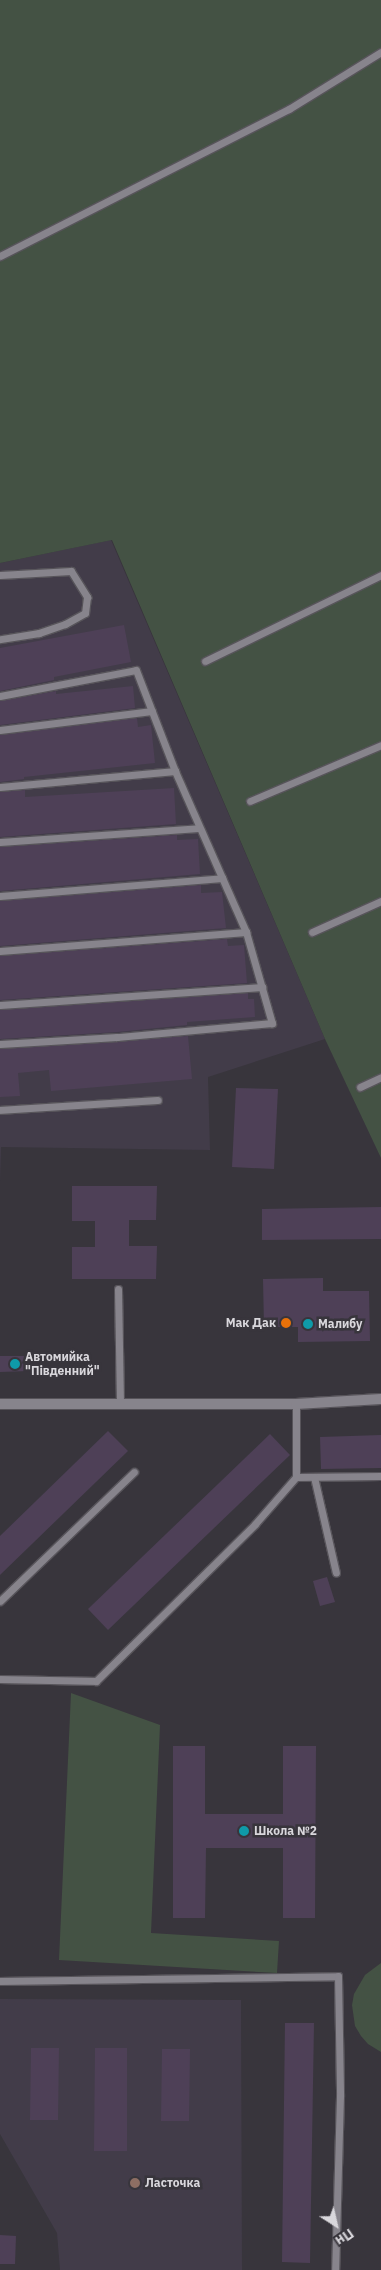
<!DOCTYPE html>
<html>
<head>
<meta charset="utf-8">
<style>
	body { margin:0 }
	#map { position:relative; width:381px; height:2270px; overflow:hidden; background:#38353c; font-family:"IBM Plex Sans",sans-serif }
	div>[style] { position:absolute }
	.built>* { inset:0; background:#423c49 }
	.green>* { inset:0; background:#445244 }
	.building>* { inset:0; background:#4e4057 }
	.roads { filter:drop-shadow(1px 0 #57545a) drop-shadow(-1px 0 #57545a) drop-shadow(0 1px #57545a) drop-shadow(0 -1px #57545a) }
	.lane>* { height:7px; margin:-3.5px; padding:0 3.5px; transform-origin:3.5px; border-radius:3.5px; background:#87848c }
	.street>* { height:10px; margin:-5px; padding:0 5px; transform-origin:5px; border-radius:5px; background:#87848c }
	.dots>* { width:14px; height:14px; translate:-50% -50%; box-sizing:border-box; border:2px solid #38353c; border-radius:50% }
	span { translate:-50% -50%; white-space:nowrap; text-align:center; line-height:1.15; -webkit-text-stroke:5px #38353c; paint-order:stroke }
	.poi-label { font-size:12px; color:#d9d7dc; font-weight:700 }
	.right { translate:-100% -50%; text-align:right }
	.left { translate:0 -50%; text-align:left }
	.north { position:absolute; left:311px; top:2200px; width:50px; height:50px; -webkit-text-stroke:4px #38353c; paint-order:stroke; rotate:145deg; font-size:14px; font-weight:700; line-height:20px; text-align:center; color:#d9d7dc }
	.north::after { content:''; display:block; margin:auto; width:18px; height:22px; background:#d9d7dc; clip-path:polygon(50% 0,100% 100%,50% 72%,0 100%) }
</style>
</head>
<body>
<div id="map">
	<div class="built">
		<i style="clip-path:polygon(111px 540px,325px 1039px,208px 1077px,210px 1150px,1px 1147px,0 1182px,0 563px)"></i>
		<i style="clip-path:polygon(0 1999px,241px 2000px,242px 2270px,60px 2270px,57px 2233px,0 2134px)"></i>
	</div>
	<div class="green">
		<i style="clip-path:polygon(0 0,381px 0,381px 1158px,325px 1039px,112px 540px,0 563px)"></i>
		<i style="clip-path:polygon(71px 1693px,160px 1725px,151px 1933px,279px 1941px,277px 1973px,59px 1960px)"></i>
		<i style="clip-path:polygon(381px 1963px,381px 2052px,368px 2044px,361px 2036px,355px 2026px,352px 2005px,354px 1994px,365px 1975px)"></i>
	</div>
	<div class="building">
		<i style="clip-path:polygon(124px 625px,131px 662px,54px 677px,54px 680px,0 691px,0 648px)"></i>
		<i style="clip-path:polygon(133px 686px,135px 708px,0 725px,0 701px,56px 691px,56px 694px)"></i>
		<i style="clip-path:polygon(137px 718px,138px 727px,151px 725px,155px 763px,24px 777px,24px 779px,0 782px,0 735px)"></i>
		<i style="clip-path:polygon(174px 788px,176px 824px,0 837px,0 792px,25px 790px,25px 797px)"></i>
		<i style="clip-path:polygon(177px 835px,177px 840px,198px 839px,200px 874px,0 891px,0 847px)"></i>
		<i style="clip-path:polygon(201px 885px,201px 893px,222px 892px,226px 928px,0 946px,0 901px)"></i>
		<i style="clip-path:polygon(227px 939px,228px 946px,244px 945px,247px 983px,0 1000px,0 956px)"></i>
		<i style="clip-path:polygon(248px 993px,248px 999px,254px 999px,255px 1017px,187px 1022px,187px 1025px,117px 1032px,0 1039px,0 1010px)"></i>
		<i style="clip-path:polygon(188px 1036px,192px 1079px,51px 1091px,49px 1070px,18px 1073px,20px 1096px,0 1097px,0 1049px)"></i>
		<i style="clip-path:polygon(236px 1088px,278px 1089px,274px 1169px,232px 1167px)"></i>
		<i style="clip-path:polygon(72px 1186px,157px 1186px,156px 1220px,129px 1220px,129px 1246px,157px 1246px,156px 1279px,72px 1279px,72px 1247px,95px 1247px,95px 1221px,72px 1221px)"></i>
		<i style="clip-path:polygon(381px 1207px,381px 1239px,262px 1240px,262px 1209px)"></i>
		<i style="clip-path:polygon(323px 1278px,323px 1291px,369px 1291px,370px 1341px,298px 1342px,298px 1327px,264px 1327px,263px 1279px)"></i>
		<i style="clip-path:polygon(0 1356px,29px 1356px,29px 1371px,0 1372px)"></i>
		<i style="clip-path:polygon(108px 1431px,128px 1451px,0 1575px,0 1536px)"></i>
		<i style="clip-path:polygon(270px 1434px,290px 1455px,108px 1630px,88px 1609px)"></i>
		<i style="clip-path:polygon(381px 1435px,381px 1468px,321px 1469px,320px 1437px)"></i>
		<i style="clip-path:polygon(327px 1577px,335px 1602px,320px 1606px,313px 1581px)"></i>
		<i style="clip-path:polygon(173px 1746px,205px 1746px,205px 1814px,283px 1814px,283px 1746px,316px 1746px,315px 1918px,283px 1918px,283px 1848px,206px 1848px,205px 1918px,173px 1918px)"></i>
		<i style="clip-path:polygon(285px 2023px,314px 2023px,310px 2263px,282px 2262px)"></i>
		<i style="clip-path:polygon(31px 2048px,59px 2048px,58px 2120px,30px 2120px)"></i>
		<i style="clip-path:polygon(95px 2048px,127px 2048px,127px 2151px,94px 2151px)"></i>
		<i style="clip-path:polygon(162px 2049px,190px 2049px,189px 2121px,161px 2121px)"></i>
		<i style="clip-path:polygon(0 2235px,16px 2236px,15px 2264px,0 2264px)"></i>
	</div>
	<div class="roads">
		<div class="lane">
			<i style="left:0;top:256px;width:324px;rotate:-27deg"></i>
			<i style="left:289px;top:109px;width:108px;rotate:-31.8deg"></i>
			<i style="left:0;top:575px;width:71px;rotate:-3.2deg"></i>
			<i style="left:71px;top:571px;width:31px;rotate:58deg"></i>
			<i style="left:87px;top:597px;width:16px;rotate:97deg"></i>
			<i style="left:85px;top:613px;width:23px;rotate:151deg"></i>
			<i style="left:65px;top:624px;width:28px;rotate:161deg"></i>
			<i style="left:39px;top:633px;width:39px;rotate:171deg"></i>
			<i style="left:205px;top:661px;width:196px;rotate:-26deg"></i>
			<i style="left:0;top:696px;width:138px;rotate:-10.8deg"></i>
			<i style="left:136px;top:670px;width:108px;rotate:68.9deg"></i>
			<i style="left:175px;top:771px;width:176px;rotate:66.2deg"></i>
			<i style="left:246px;top:932px;width:95px;rotate:74.1deg"></i>
			<i style="left:272px;top:1023px;width:156px;rotate:174.8deg"></i>
			<i style="left:117px;top:1037px;width:117px;rotate:176.6deg"></i>
			<i style="left:0;top:730px;width:153px;rotate:-7.1deg"></i>
			<i style="left:0;top:787px;width:176px;rotate:-5.2deg"></i>
			<i style="left:250px;top:801px;width:142px;rotate:-23.1deg"></i>
			<i style="left:0;top:842px;width:199px;rotate:-4deg"></i>
			<i style="left:0;top:896px;width:223px;rotate:-4.6deg"></i>
			<i style="left:312px;top:932px;width:76px;rotate:-24.2deg"></i>
			<i style="left:0;top:951px;width:247px;rotate:-4.4deg"></i>
			<i style="left:0;top:1005px;width:263px;rotate:-3.9deg"></i>
			<i style="left:360px;top:1087px;width:23px;rotate:-25deg"></i>
			<i style="left:0;top:1110px;width:158px;rotate:-3.6deg"></i>
			<i style="left:118px;top:1289px;width:114px;rotate:89deg"></i>
			<i style="left:296px;top:1477px;width:85px;rotate:-0.7deg"></i>
			<i style="left:314px;top:1477px;width:98px;rotate:77.1deg"></i>
			<i style="left:0;top:1601px;width:186px;rotate:-43.9deg"></i>
			<i style="left:0;top:1679px;width:96px;rotate:1.2deg"></i>
			<i style="left:96px;top:1681px;width:223px;rotate:-44.6deg"></i>
			<i style="left:255px;top:1524px;width:62px;rotate:-48.9deg"></i>
			<i style="left:296px;top:1477px;width:73px;rotate:-90deg"></i>
			<i style="left:0;top:1981px;width:338px;rotate:-0.8deg"></i>
			<i style="left:338px;top:1976px;width:120px;rotate:89deg"></i>
			<i style="left:340px;top:2096px;width:174px;rotate:91.6deg"></i>
		</div>
		<div class="street">
			<i style="left:0;top:1404px;width:296px"></i>
			<i style="left:296px;top:1404px;width:85px;rotate:-3.4deg"></i>
		</div>
	</div>
	<div class="dots">
		<i style="left:286px;top:1323px;background:#e8710a"></i>
		<i style="left:308px;top:1324px;background:#0f9aa8"></i>
		<i style="left:15px;top:1364px;background:#0f9aa8"></i>
		<i style="left:244px;top:1831px;background:#0f9aa8"></i>
		<i style="left:135px;top:2183px;background:#8d6e63"></i>
	</div>
	<div class="poi-label">
		<span class="right" style="left:276px;top:1323px">Мак Дак</span>
		<span class="left" style="left:318px;top:1324px">Малибу</span>
		<span class="left" style="left:25px;top:1364px">Автомийка<br>"Південний"</span>
		<span class="left" style="left:254px;top:1831px">Школа №2</span>
		<span class="left" style="left:145px;top:2183px">Ласточка</span>
	</div>
	<div class="north">Пн</div>
</div>
</body>
</html>
